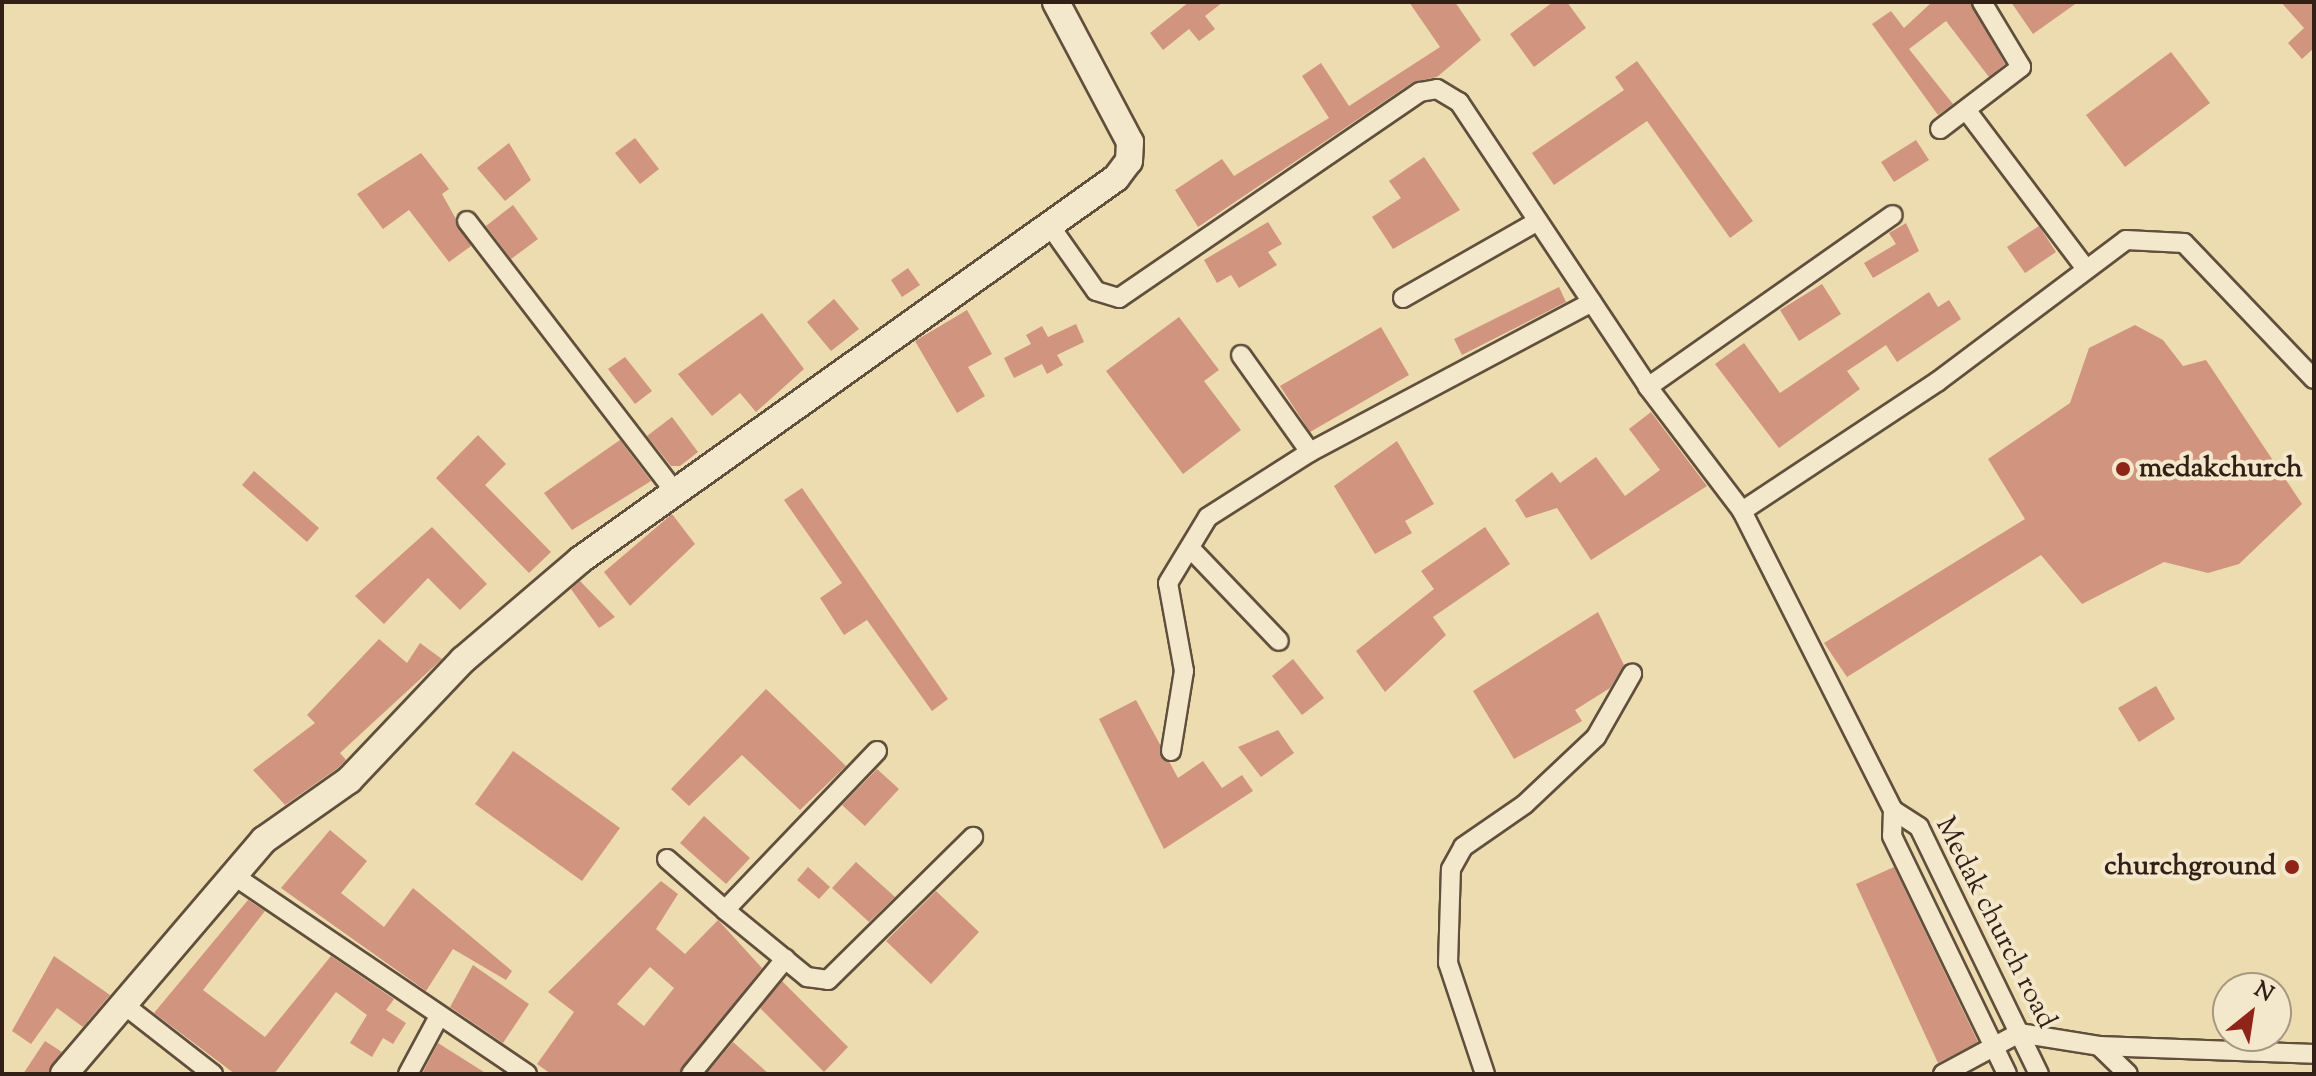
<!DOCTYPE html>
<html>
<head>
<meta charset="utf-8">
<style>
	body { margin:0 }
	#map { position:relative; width:2316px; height:1076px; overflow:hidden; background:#eddcaf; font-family:"Sorts Mill Goudy",serif }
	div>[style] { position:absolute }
	.building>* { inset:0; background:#d1947f }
	.roads { filter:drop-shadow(2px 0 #614f3d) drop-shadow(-2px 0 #614f3d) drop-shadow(0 2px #614f3d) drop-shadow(0 -2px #614f3d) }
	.street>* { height:18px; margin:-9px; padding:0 9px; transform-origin:9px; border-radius:9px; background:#f3e8cb }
	.secondary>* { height:26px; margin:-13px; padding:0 13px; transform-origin:13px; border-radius:13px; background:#f3e8cb }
	.dots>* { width:22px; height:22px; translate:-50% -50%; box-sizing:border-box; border:4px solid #f3e8cb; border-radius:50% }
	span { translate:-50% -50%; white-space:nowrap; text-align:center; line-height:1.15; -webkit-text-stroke:8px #f3e8cb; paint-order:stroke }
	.poi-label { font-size:28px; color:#322017; font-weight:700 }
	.left { translate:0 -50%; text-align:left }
	.right { translate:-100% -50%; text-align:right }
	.street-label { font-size:28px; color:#322017 }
	.frame { position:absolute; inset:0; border:4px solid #322017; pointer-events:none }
	.north { position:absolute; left:2212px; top:972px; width:80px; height:80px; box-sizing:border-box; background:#f3e8cb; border:2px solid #a69883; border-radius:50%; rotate:30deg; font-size:22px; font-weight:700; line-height:32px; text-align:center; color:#322017 }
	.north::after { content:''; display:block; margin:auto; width:28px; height:36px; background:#8f2418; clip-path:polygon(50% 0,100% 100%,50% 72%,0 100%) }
</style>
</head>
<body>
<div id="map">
	<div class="building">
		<i style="clip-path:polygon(1189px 2px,1223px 2px,1205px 16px,1215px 29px,1199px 41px,1189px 29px,1163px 50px,1150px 33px)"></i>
		<i style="clip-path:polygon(1409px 2px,1455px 2px,1481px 40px,1437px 77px,1413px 82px,1198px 227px,1175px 190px,1222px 159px,1234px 176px,1329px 118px,1302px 76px,1321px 63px,1349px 106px,1440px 47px)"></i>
		<i style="clip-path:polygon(1553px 2px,1567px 2px,1586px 28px,1534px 67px,1510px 34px)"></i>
		<i style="clip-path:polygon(1932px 2px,1970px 2px,2005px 64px,1989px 77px,1946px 21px,1909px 49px,1953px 104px,1938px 115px,1872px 24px,1891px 11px,1904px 28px)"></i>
		<i style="clip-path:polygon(2011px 2px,2078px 2px,2033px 34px)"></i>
		<i style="clip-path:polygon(2281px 2px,2314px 2px,2314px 48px,2302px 59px,2288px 43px,2304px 28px)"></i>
		<i style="clip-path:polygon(2171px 52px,2210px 103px,2125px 167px,2086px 115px)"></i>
		<i style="clip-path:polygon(1637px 61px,1753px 221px,1730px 238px,1647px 121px,1554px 185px,1532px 153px,1624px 90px,1615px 77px)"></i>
		<i style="clip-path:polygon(635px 138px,659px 169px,640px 184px,615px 153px)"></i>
		<i style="clip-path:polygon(1916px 140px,1929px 160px,1894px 182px,1881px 162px)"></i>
		<i style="clip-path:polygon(509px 143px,531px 180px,505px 201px,477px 168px)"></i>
		<i style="clip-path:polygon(421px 153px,449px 189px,442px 194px,471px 246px,449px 262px,409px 210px,383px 229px,357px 194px)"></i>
		<i style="clip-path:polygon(1424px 157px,1460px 210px,1393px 249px,1372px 217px,1401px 198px,1389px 181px)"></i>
		<i style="clip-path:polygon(513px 205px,538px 239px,511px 259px,486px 226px)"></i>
		<i style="clip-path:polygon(1268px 222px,1282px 244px,1268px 252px,1277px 265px,1239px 288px,1231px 275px,1217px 283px,1204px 260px)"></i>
		<i style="clip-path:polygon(1906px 223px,1919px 251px,1873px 278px,1864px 263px,1896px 244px,1889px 233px)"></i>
		<i style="clip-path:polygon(2039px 226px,2056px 252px,2025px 273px,2007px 247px)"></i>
		<i style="clip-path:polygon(908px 268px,920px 285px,902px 297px,891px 280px)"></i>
		<i style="clip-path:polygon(1822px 284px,1841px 314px,1799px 341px,1780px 310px)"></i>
		<i style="clip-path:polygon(1559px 287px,1566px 302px,1462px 355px,1454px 339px)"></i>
		<i style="clip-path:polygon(1929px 292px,1938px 307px,1949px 300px,1961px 319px,1897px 362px,1886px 345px,1847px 371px,1860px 389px,1779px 448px,1715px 364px,1744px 343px,1780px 393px)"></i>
		<i style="clip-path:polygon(834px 299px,859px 329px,831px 351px,807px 322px)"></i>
		<i style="clip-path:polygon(967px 310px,992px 354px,968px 367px,985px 396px,957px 413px,915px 341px)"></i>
		<i style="clip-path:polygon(762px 313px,804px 369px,756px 412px,740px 393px,712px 416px,678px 374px)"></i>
		<i style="clip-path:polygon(1179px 317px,1219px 370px,1204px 381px,1241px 430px,1183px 474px,1106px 371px)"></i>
		<i style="clip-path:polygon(1076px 324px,1084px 342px,1057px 355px,1063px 365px,1047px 374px,1042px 364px,1014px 378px,1004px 358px,1031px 344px,1026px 335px,1042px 326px,1048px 337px)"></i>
		<i style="clip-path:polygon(2135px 325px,2163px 340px,2183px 366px,2206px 360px,2302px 504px,2239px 564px,2208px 573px,2164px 562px,2082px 604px,2041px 555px,1847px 677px,1824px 643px,2025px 519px,1988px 459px,2070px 403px,2089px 348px)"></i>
		<i style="clip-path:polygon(1381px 327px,1409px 375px,1310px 432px,1280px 386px)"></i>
		<i style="clip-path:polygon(625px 357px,652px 391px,635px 404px,608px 369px)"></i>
		<i style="clip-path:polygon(1651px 412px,1707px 486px,1591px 560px,1557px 508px,1526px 518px,1515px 500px,1552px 472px,1560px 483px,1596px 457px,1625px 496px,1660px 470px,1629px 429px)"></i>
		<i style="clip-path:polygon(672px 417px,698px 452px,680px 466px,671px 466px,647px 436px)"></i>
		<i style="clip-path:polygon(478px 435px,506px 464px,485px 485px,551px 552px,529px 573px,436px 478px)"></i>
		<i style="clip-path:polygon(620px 440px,651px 481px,572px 530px,544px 493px)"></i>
		<i style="clip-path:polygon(1397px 441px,1434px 504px,1405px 521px,1412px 533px,1375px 554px,1334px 486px)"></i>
		<i style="clip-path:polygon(254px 471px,319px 528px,307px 542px,242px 485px)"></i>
		<i style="clip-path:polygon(802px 488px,948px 699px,932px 711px,867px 620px,844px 635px,820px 598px,842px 583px,784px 500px)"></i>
		<i style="clip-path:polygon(672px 514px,695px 544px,630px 606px,604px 572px)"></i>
		<i style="clip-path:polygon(432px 527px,487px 584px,460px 610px,428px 578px,384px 624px,355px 596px)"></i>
		<i style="clip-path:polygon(1485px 527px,1510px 564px,1433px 617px,1446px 635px,1385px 692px,1356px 651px,1434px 589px,1421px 571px)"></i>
		<i style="clip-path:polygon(580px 581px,615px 617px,599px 628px,571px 589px)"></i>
		<i style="clip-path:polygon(1598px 612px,1624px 665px,1610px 688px,1575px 710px,1582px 721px,1514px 759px,1473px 691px)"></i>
		<i style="clip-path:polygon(379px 639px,407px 663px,420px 643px,442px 659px,340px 753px,346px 760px,338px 768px,285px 805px,253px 770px,315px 723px,307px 715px)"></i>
		<i style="clip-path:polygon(1293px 659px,1324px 698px,1302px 715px,1272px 676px)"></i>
		<i style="clip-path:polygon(2156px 686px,2175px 719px,2139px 742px,2118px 708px)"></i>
		<i style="clip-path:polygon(766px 689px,846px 766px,800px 810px,742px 755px,689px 806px,671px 789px)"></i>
		<i style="clip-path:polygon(1136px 700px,1178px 778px,1203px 761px,1222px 788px,1242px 775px,1253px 791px,1164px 849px,1099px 719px)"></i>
		<i style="clip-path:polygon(1278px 730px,1294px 753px,1261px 777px,1238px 747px)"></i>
		<i style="clip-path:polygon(513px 751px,620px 828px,582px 881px,475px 804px)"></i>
		<i style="clip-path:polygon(877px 769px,899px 789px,865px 826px,842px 805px)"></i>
		<i style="clip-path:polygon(704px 816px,750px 858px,726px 884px,680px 843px)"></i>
		<i style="clip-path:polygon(330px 830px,367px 861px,341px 893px,384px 927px,413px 888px,512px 971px,506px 980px,453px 949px,426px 991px,281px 888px)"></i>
		<i style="clip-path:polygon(856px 862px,895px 897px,869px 922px,832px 888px)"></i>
		<i style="clip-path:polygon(808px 867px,830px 887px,819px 899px,797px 880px)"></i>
		<i style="clip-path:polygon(1894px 867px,1978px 1042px,1938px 1063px,1856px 884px)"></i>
		<i style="clip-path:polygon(evenodd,661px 881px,678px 894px,656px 929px,685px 954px,718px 920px,762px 968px,679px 1074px,551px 1074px,537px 1064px,574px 1012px,548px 992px,661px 881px,650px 967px,674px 988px,644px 1026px,617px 1004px,650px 967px)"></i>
		<i style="clip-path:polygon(936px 891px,979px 932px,931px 984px,886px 941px)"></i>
		<i style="clip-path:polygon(248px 900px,265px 911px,203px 990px,265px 1037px,331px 956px,394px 999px,386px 1010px,406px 1023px,393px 1044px,383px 1038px,372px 1057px,350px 1043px,367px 1015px,336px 992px,274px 1074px,235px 1074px,154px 1013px)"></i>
		<i style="clip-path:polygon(54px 956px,110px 995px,83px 1027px,57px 1008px,31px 1044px,12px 1031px)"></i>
		<i style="clip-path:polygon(473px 965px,529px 1004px,503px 1043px,450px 1007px)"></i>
		<i style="clip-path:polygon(782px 981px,848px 1047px,824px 1072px,760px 1008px)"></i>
		<i style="clip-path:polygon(45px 1041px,62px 1052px,48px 1074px,23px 1074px)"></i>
		<i style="clip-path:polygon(733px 1042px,769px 1074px,706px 1074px)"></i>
		<i style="clip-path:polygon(438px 1043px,487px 1074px,423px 1072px)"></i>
	</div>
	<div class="roads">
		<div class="street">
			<i style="left:1967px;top:111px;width:198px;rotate:53deg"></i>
			<i style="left:1940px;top:129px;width:102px;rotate:-37.4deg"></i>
			<i style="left:2021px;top:67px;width:76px;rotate:-121deg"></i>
			<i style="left:467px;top:221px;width:338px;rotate:52.5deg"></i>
			<i style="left:1048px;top:223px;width:83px;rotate:54.8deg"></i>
			<i style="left:1096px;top:291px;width:24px;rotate:17deg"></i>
			<i style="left:1119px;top:298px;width:365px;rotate:-34.4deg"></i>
			<i style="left:1420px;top:92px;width:17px;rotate:-10deg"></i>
			<i style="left:1437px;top:89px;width:26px;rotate:31deg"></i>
			<i style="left:1459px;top:102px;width:342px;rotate:56.4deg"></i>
			<i style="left:1648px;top:387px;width:156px;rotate:52.8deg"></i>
			<i style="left:1742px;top:511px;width:335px;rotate:63.2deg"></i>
			<i style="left:1403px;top:298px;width:155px;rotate:-29.7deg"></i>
			<i style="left:1241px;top:355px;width:119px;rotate:54.6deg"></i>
			<i style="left:1648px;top:387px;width:299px;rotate:-35.1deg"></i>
			<i style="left:1742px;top:511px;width:234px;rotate:-33.5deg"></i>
			<i style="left:1937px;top:382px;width:236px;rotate:-36.9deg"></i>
			<i style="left:2126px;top:240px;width:58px;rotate:3deg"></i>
			<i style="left:2184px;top:243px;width:188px;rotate:46.3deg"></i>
			<i style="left:1191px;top:549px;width:127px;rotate:46.3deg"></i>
			<i style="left:877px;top:751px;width:220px;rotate:133.7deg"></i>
			<i style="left:725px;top:910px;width:106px;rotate:39.3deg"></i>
			<i style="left:807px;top:977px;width:21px;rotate:8deg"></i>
			<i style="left:828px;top:980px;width:204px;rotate:-44.6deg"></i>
			<i style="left:1171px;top:751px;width:81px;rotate:-80.8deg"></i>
			<i style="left:1184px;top:671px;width:89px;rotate:-100.3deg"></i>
			<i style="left:1168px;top:583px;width:77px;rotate:-58.8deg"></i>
			<i style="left:1208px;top:517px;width:121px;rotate:-32.5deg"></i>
			<i style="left:1310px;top:452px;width:319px;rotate:-28deg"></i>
			<i style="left:1893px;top:810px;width:31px;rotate:33deg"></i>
			<i style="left:1919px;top:827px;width:275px;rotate:64.1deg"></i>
			<i style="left:1893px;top:810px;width:26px;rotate:92deg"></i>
			<i style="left:1892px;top:836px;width:264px;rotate:64.2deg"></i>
			<i style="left:667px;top:859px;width:77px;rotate:41.3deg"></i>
			<i style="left:233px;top:875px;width:355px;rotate:34.1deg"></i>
			<i style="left:123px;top:1004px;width:114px;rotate:37.9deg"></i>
			<i style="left:2099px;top:1046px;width:40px;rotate:44deg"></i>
			<i style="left:408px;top:1074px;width:61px;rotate:-61.8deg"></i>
			<i style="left:691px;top:1074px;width:149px;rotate:-50.7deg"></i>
			<i style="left:1485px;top:1074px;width:117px;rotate:-108.4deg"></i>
			<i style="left:1448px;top:963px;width:94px;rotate:-88.2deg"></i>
			<i style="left:1451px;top:869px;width:25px;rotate:-61deg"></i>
			<i style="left:1463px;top:847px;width:75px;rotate:-34.7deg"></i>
			<i style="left:1525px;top:804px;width:98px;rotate:-43.3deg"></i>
			<i style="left:1596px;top:737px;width:73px;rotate:-60.3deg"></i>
			<i style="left:1943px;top:1074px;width:86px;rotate:-28.3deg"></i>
			<i style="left:2019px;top:1033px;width:81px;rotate:9.2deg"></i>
			<i style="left:2099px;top:1046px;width:215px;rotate:2.1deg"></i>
		</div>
		<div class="secondary">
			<i style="left:64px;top:1074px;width:308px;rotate:-49.5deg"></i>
			<i style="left:264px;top:840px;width:104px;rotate:-35.2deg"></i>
			<i style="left:349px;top:780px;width:166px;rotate:-46.5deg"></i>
			<i style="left:463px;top:660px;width:154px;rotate:-40.5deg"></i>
			<i style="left:580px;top:560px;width:658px;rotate:-35.48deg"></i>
			<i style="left:1116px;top:178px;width:21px;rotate:-53deg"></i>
			<i style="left:1129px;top:161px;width:19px;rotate:-87deg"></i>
			<i style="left:1130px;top:142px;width:158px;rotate:-117.9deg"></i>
		</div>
	</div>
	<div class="dots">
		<i style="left:2123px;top:469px;background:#8f2418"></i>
		<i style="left:2292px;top:867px;background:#8f2418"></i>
	</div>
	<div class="poi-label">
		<span class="left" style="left:2139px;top:469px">medakchurch</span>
		<span class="right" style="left:2276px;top:867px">churchground</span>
	</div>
	<div class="street-label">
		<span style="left:1995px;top:923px;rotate:63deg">Medak church road</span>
	</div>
	<div class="frame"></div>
	<div class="north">N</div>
</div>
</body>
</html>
